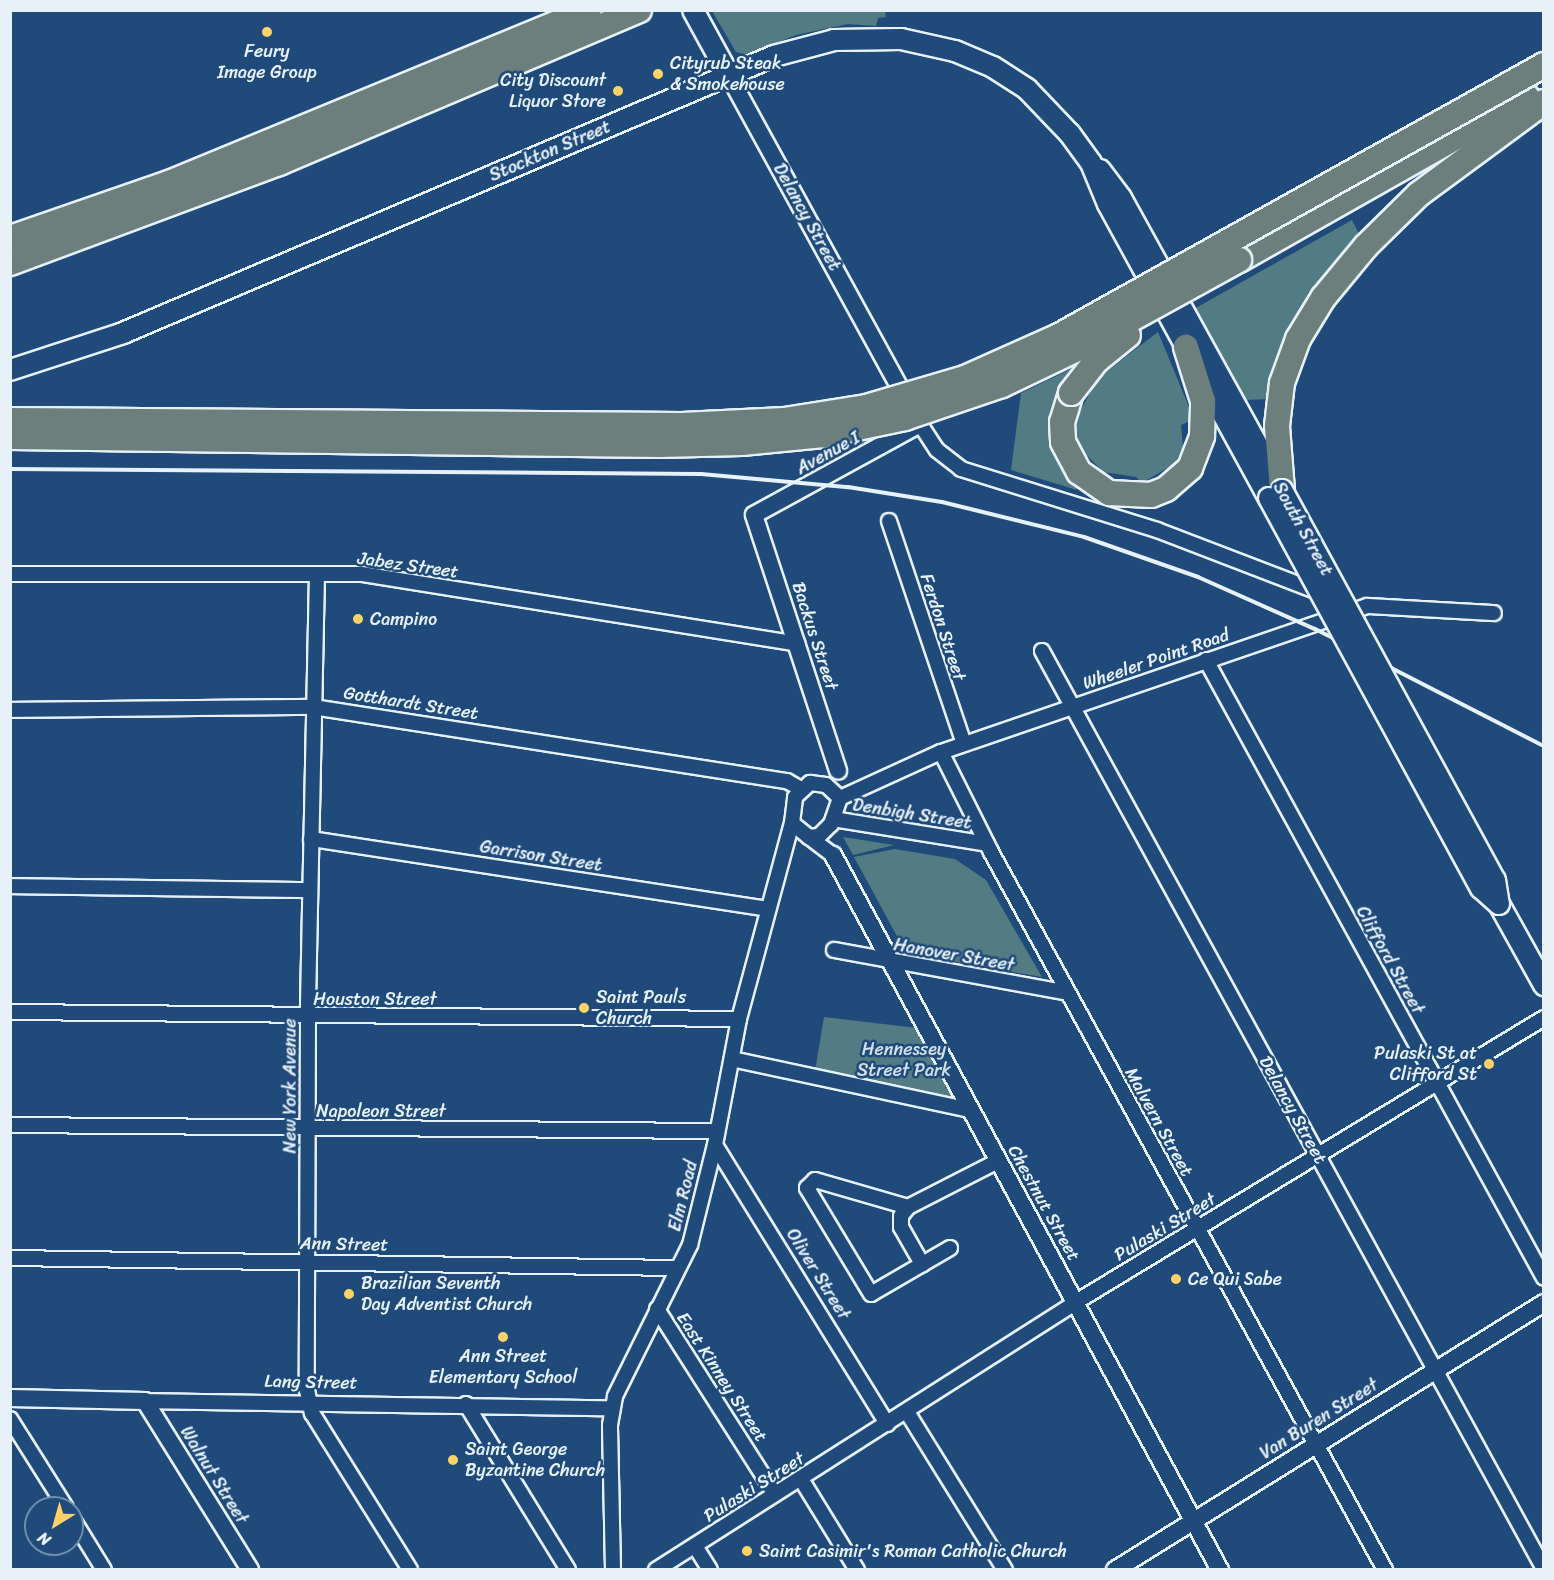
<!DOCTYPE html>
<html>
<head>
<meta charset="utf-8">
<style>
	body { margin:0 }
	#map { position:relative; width:1554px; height:1580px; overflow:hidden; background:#1f4a7a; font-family:Sriracha,sans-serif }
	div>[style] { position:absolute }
	.green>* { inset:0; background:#527b83 }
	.roads { filter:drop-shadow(2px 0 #e8f1f8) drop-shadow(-2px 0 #e8f1f8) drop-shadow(0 2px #e8f1f8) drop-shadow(0 -2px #e8f1f8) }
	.minor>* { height:14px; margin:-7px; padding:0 7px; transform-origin:7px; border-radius:7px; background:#1f4a7a }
	.tertiary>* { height:16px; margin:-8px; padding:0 8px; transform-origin:8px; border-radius:8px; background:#1f4a7a }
	.secondary>* { height:20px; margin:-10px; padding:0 10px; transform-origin:10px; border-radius:10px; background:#1f4a7a }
	.motorway>* { height:24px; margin:-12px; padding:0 12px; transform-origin:12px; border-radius:12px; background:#6c7f7c }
	.rail>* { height:4px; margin:-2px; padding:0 2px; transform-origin:2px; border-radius:2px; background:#e8f1f8 }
	.bridges { filter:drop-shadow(2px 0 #e8f1f8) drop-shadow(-2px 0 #e8f1f8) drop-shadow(0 2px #e8f1f8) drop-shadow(0 -2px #e8f1f8) }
	.secondary-bridge>* { height:20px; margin:-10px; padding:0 10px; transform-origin:10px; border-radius:10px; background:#1f4a7a }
	.motorway-bridge>* { height:24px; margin:-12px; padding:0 12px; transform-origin:12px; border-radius:12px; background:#6c7f7c }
	.dots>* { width:16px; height:16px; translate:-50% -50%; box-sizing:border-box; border:3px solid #1f4a7a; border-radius:50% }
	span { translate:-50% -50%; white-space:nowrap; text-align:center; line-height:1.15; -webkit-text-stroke:5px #1f4a7a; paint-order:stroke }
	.poi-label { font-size:18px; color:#e8f1f8 }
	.left { translate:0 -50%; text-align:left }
	.right { translate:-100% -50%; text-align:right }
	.street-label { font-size:18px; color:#e8f1f8 }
	.park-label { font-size:18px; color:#d2dfe6 }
	.frame { position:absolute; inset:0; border:12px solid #e8f1f8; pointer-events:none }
	.north { position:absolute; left:24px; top:1496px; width:60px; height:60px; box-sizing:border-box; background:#1f4a7a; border:2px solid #6f8dac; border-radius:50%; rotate:217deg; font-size:16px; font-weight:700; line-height:24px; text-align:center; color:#e8f1f8 }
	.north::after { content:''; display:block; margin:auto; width:21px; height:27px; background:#ffd166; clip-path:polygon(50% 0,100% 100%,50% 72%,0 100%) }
</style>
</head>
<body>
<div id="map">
	<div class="green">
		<i style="clip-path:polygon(885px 11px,886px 17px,878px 18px,876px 26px,848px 24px,796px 35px,746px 55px,736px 52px,712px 11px)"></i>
		<i style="clip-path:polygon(1352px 220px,1361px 238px,1269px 399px,1245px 400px,1194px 309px)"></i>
		<i style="clip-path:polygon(1158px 332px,1194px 419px,1181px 425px,1183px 447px,1176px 463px,1142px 483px,1136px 477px,1103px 472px,1074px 442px,1070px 429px,1099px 377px)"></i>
		<i style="clip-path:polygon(1073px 368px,1055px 401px,1052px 428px,1077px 490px,1011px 470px,1021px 393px)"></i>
		<i style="clip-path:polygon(843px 837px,894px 845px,853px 855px)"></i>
		<i style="clip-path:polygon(895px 849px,955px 859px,986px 880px,1042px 977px,906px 953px,854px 857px)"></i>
		<i style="clip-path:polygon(824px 1017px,926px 1029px,970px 1110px,814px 1077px)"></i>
	</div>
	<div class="roads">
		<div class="minor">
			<i style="left:920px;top:424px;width:31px;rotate:57deg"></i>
			<i style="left:937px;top:450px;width:31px;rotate:38deg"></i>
			<i style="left:961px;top:469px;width:205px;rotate:17.3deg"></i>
			<i style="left:1157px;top:530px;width:179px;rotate:21deg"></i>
			<i style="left:889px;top:521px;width:235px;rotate:71.4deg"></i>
			<i style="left:10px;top:574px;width:352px"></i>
			<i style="left:362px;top:574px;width:441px;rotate:9.1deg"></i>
			<i style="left:317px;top:574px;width:442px;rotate:91.2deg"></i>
			<i style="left:308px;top:1016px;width:374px;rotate:90.2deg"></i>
			<i style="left:307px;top:1390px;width:24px;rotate:78deg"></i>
			<i style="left:312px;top:1413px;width:185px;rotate:58deg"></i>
			<i style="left:1042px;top:651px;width:1046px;rotate:61.33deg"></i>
			<i style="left:1206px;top:660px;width:704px;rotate:61.32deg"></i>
			<i style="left:10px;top:710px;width:303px;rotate:-0.6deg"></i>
			<i style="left:313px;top:707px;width:480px;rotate:8.9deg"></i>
			<i style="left:787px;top:781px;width:16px;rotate:30deg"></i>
			<i style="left:941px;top:752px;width:112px;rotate:63.4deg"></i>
			<i style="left:991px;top:852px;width:819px;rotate:61.24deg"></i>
			<i style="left:840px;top:798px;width:111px;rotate:-24.5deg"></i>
			<i style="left:941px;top:752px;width:450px;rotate:-18.9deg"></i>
			<i style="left:1367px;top:606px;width:127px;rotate:3.2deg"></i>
			<i style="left:833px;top:819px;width:156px;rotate:9.2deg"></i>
			<i style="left:809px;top:837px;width:30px;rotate:37deg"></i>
			<i style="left:311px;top:839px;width:460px;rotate:8.7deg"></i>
			<i style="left:10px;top:886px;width:300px;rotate:0.8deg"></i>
			<i style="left:834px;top:950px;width:238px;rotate:10.4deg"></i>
			<i style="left:10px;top:1012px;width:729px;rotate:0.55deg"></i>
			<i style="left:732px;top:1059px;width:243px;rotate:12.1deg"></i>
			<i style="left:10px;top:1125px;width:706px;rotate:0.49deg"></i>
			<i style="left:715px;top:1145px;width:328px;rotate:58.3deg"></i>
			<i style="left:908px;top:1207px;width:11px;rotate:128deg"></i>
			<i style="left:901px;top:1216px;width:11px;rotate:90deg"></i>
			<i style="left:901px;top:1227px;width:43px;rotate:60.4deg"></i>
			<i style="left:950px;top:1248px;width:91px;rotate:149.8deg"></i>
			<i style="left:871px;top:1294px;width:124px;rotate:-121.1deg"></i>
			<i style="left:807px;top:1188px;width:11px;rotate:-45deg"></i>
			<i style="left:815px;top:1180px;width:97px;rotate:16.2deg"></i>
			<i style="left:908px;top:1207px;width:101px;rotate:-27.1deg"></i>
			<i style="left:10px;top:1258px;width:667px;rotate:0.86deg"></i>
			<i style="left:657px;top:1309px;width:219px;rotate:57.5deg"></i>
			<i style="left:145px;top:1401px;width:466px;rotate:0.9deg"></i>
			<i style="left:466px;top:1404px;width:195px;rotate:58.4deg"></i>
			<i style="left:907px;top:1412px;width:186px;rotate:58.2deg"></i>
			<i style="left:10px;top:1419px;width:105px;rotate:57.8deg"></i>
			<i style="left:801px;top:1479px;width:107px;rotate:58.4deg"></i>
			<i style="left:72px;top:1518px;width:61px;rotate:58.4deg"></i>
			<i style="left:695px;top:1546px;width:28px;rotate:58deg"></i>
			<i style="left:613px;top:1570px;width:145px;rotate:-91.2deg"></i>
			<i style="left:610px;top:1425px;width:29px;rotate:-80deg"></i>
			<i style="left:615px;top:1396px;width:169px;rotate:-63.6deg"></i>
			<i style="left:690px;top:1245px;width:103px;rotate:-76deg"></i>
			<i style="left:715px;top:1145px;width:128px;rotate:-79.2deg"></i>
			<i style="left:739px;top:1019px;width:203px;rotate:-74.9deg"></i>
			<i style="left:792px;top:823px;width:26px;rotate:-83deg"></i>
			<i style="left:795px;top:797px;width:21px;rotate:-43deg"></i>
			<i style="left:810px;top:783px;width:16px;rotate:7deg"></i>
			<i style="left:826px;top:785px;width:19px;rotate:43deg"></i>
			<i style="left:840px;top:798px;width:28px;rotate:109deg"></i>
			<i style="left:831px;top:824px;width:17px;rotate:135deg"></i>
			<i style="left:819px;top:836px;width:10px;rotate:174deg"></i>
			<i style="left:809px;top:837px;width:22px;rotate:-141deg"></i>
			<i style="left:656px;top:1570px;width:498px;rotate:-32.5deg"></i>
			<i style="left:1076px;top:1302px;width:547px;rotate:-31.25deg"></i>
		</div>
		<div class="tertiary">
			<i style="left:728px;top:74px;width:399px;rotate:61.3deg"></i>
			<i style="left:920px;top:424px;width:189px;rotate:151.3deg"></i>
			<i style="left:754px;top:515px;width:269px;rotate:71.8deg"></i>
			<i style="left:833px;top:855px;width:813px;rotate:61.58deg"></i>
			<i style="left:10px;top:1398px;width:135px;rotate:1.3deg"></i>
			<i style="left:145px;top:1401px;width:199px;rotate:58.1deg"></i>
			<i style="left:1115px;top:1570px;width:505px;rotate:-31.9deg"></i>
		</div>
		<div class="secondary">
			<i style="left:693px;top:10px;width:73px;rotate:61.3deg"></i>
			<i style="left:1100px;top:170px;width:35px;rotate:53deg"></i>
			<i style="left:1121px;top:198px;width:331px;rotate:61.1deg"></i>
			<i style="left:10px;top:370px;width:119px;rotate:-18.1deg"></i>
			<i style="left:123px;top:333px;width:707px;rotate:-23.05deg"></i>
			<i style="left:774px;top:56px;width:62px;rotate:-14.9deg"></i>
			<i style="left:834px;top:40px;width:67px;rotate:-0.9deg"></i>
			<i style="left:901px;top:39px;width:55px;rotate:12.5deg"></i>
			<i style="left:955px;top:51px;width:41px;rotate:22.8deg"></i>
			<i style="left:993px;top:67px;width:40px;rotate:32.9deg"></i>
			<i style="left:1027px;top:89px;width:62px;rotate:46.3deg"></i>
			<i style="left:1070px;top:134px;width:36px;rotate:54deg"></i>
			<i style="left:1091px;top:163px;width:44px;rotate:67.5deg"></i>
			<i style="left:1108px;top:204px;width:335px;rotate:61.3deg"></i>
			<i style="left:1499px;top:904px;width:93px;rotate:60.9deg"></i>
		</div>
		<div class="motorway">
			<i style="left:10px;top:238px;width:168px;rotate:-19.1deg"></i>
			<i style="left:169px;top:183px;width:454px;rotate:-22.4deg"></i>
			<i style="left:1239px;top:260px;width:331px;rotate:-29.5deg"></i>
			<i style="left:10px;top:263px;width:287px;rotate:-20.4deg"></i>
			<i style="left:279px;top:163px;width:391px;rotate:-23deg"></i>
			<i style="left:1071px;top:393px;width:30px;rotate:107deg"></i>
			<i style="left:1062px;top:422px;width:20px;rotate:87deg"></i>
			<i style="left:1063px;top:442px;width:34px;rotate:62deg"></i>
			<i style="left:1079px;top:472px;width:37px;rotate:35deg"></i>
			<i style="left:1109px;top:493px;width:42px;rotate:2.7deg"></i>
			<i style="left:1151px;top:495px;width:16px;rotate:-22deg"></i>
			<i style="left:1166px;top:489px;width:32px;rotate:-41deg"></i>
			<i style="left:1190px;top:468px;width:34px;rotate:-69deg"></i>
			<i style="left:1202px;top:436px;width:35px;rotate:-88deg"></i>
			<i style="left:1203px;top:401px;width:57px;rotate:-107.5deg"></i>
			<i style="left:1282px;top:490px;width:64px;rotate:-94.5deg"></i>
			<i style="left:1277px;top:426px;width:43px;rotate:-83.4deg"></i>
			<i style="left:1282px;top:383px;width:47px;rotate:-70deg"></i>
			<i style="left:1298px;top:339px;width:48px;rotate:-58.6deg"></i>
			<i style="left:1323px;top:298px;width:67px;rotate:-50.4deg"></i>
			<i style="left:1366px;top:246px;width:74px;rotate:-44.5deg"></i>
			<i style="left:1419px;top:194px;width:155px;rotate:-36.4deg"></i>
		</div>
	</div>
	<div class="rail">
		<i style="left:10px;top:469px;width:691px;rotate:0.41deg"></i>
		<i style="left:701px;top:474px;width:148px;rotate:5.1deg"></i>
		<i style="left:848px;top:487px;width:95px;rotate:9.1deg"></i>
		<i style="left:942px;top:502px;width:146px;rotate:13.8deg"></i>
		<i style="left:1084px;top:537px;width:121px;rotate:19.3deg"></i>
		<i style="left:1198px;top:577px;width:128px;rotate:24deg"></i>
		<i style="left:1315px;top:629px;width:257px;rotate:27.1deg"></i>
	</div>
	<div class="bridges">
		<div class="secondary-bridge">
			<i style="left:1282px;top:490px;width:444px;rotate:61.4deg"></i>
			<i style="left:1495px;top:880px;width:24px;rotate:81deg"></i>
			<i style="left:1269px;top:498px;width:444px;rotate:61.5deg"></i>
			<i style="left:1481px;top:888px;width:24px;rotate:42deg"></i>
		</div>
		<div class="motorway-bridge">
			<i style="left:1071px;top:393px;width:41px;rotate:-52deg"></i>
			<i style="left:1096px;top:361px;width:41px;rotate:-39.1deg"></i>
			<i style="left:10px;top:420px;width:672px;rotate:0.43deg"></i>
			<i style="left:682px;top:425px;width:102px;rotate:-2.8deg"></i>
			<i style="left:784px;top:420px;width:83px;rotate:-9deg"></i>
			<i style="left:866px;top:407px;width:103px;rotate:-16.3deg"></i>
			<i style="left:965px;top:378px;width:103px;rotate:-24.1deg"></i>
			<i style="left:1059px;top:336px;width:556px;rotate:-29.19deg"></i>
			<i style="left:10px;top:437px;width:649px;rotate:0.71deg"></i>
			<i style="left:659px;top:445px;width:83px;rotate:-1.4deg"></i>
			<i style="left:742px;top:443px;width:82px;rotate:-5.6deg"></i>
			<i style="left:824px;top:435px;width:83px;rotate:-11.9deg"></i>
			<i style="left:905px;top:418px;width:102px;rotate:-18.8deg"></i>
			<i style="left:1002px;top:385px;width:83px;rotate:-25.6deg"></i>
			<i style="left:1077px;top:349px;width:185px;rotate:-28.8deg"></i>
		</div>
	</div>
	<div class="dots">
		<i style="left:267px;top:32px;background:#ffd166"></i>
		<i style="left:658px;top:74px;background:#ffd166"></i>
		<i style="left:618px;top:91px;background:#ffd166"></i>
		<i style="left:358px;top:619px;background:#ffd166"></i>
		<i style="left:584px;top:1008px;background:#ffd166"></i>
		<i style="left:1489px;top:1064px;background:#ffd166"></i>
		<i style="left:1176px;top:1279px;background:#ffd166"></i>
		<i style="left:349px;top:1294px;background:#ffd166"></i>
		<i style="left:503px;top:1337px;background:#ffd166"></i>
		<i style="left:453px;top:1460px;background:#ffd166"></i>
		<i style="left:747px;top:1551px;background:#ffd166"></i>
	</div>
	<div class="poi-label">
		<span style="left:267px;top:62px">Feury<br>Image Group</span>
		<span class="left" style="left:670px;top:74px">Cityrub Steak<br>&amp; Smokehouse</span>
		<span class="right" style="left:606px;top:91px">City Discount<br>Liquor Store</span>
		<span class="left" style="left:370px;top:619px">Campino</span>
		<span class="left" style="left:596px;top:1008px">Saint Pauls<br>Church</span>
		<span class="right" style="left:1477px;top:1064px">Pulaski St at<br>Clifford St</span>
		<span class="left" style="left:1188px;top:1279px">Ce Qui Sabe</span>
		<span class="left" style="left:361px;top:1294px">Brazilian Seventh<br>Day Adventist Church</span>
		<span style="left:503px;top:1367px">Ann Street<br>Elementary School</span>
		<span class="left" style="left:465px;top:1460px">Saint George<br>Byzantine Church</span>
		<span class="left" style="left:759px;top:1551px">Saint Casimir's Roman Catholic Church</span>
	</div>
	<div class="street-label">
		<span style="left:550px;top:151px;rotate:-23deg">Stockton Street</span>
		<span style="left:807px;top:217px;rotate:61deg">Delancy Street</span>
		<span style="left:828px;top:453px;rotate:-29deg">Avenue I</span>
		<span style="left:1303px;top:529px;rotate:61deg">South Street</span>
		<span style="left:408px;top:565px;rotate:8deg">Jabez Street</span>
		<span style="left:943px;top:627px;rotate:72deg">Ferdon Street</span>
		<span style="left:815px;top:636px;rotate:72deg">Backus Street</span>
		<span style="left:1156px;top:659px;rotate:-19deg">Wheeler Point Road</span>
		<span style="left:411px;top:703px;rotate:9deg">Gotthardt Street</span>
		<span style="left:912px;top:814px;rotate:9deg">Denbigh Street</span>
		<span style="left:541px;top:856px;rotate:9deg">Garrison Street</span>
		<span style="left:954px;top:955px;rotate:10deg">Hanover Street</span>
		<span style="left:1390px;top:960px;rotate:61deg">Clifford Street</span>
		<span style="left:375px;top:999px">Houston Street</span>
		<span style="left:290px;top:1086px;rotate:-90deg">New York Avenue</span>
		<span style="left:1293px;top:1110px;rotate:61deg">Delancy Street</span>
		<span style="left:381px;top:1111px">Napoleon Street</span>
		<span style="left:1159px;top:1122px;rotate:61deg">Malvern Street</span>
		<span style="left:683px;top:1196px;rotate:-76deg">Elm Road</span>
		<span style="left:1044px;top:1203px;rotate:61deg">Chestnut Street</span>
		<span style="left:1165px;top:1227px;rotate:-31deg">Pulaski Street</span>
		<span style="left:344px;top:1244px;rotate:1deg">Ann Street</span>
		<span style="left:818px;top:1274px;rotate:58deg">Oliver Street</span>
		<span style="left:722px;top:1377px;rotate:57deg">East Kinney Street</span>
		<span style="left:311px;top:1382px;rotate:1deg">Lang Street</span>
		<span style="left:1319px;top:1419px;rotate:-32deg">Van Buren Street</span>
		<span style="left:214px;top:1475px;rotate:58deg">Walnut Street</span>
		<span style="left:754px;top:1487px;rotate:-32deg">Pulaski Street</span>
	</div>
	<div class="park-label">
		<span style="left:904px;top:1060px">Hennessey<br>Street Park</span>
	</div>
	<div class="frame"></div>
	<div class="north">N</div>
</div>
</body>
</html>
